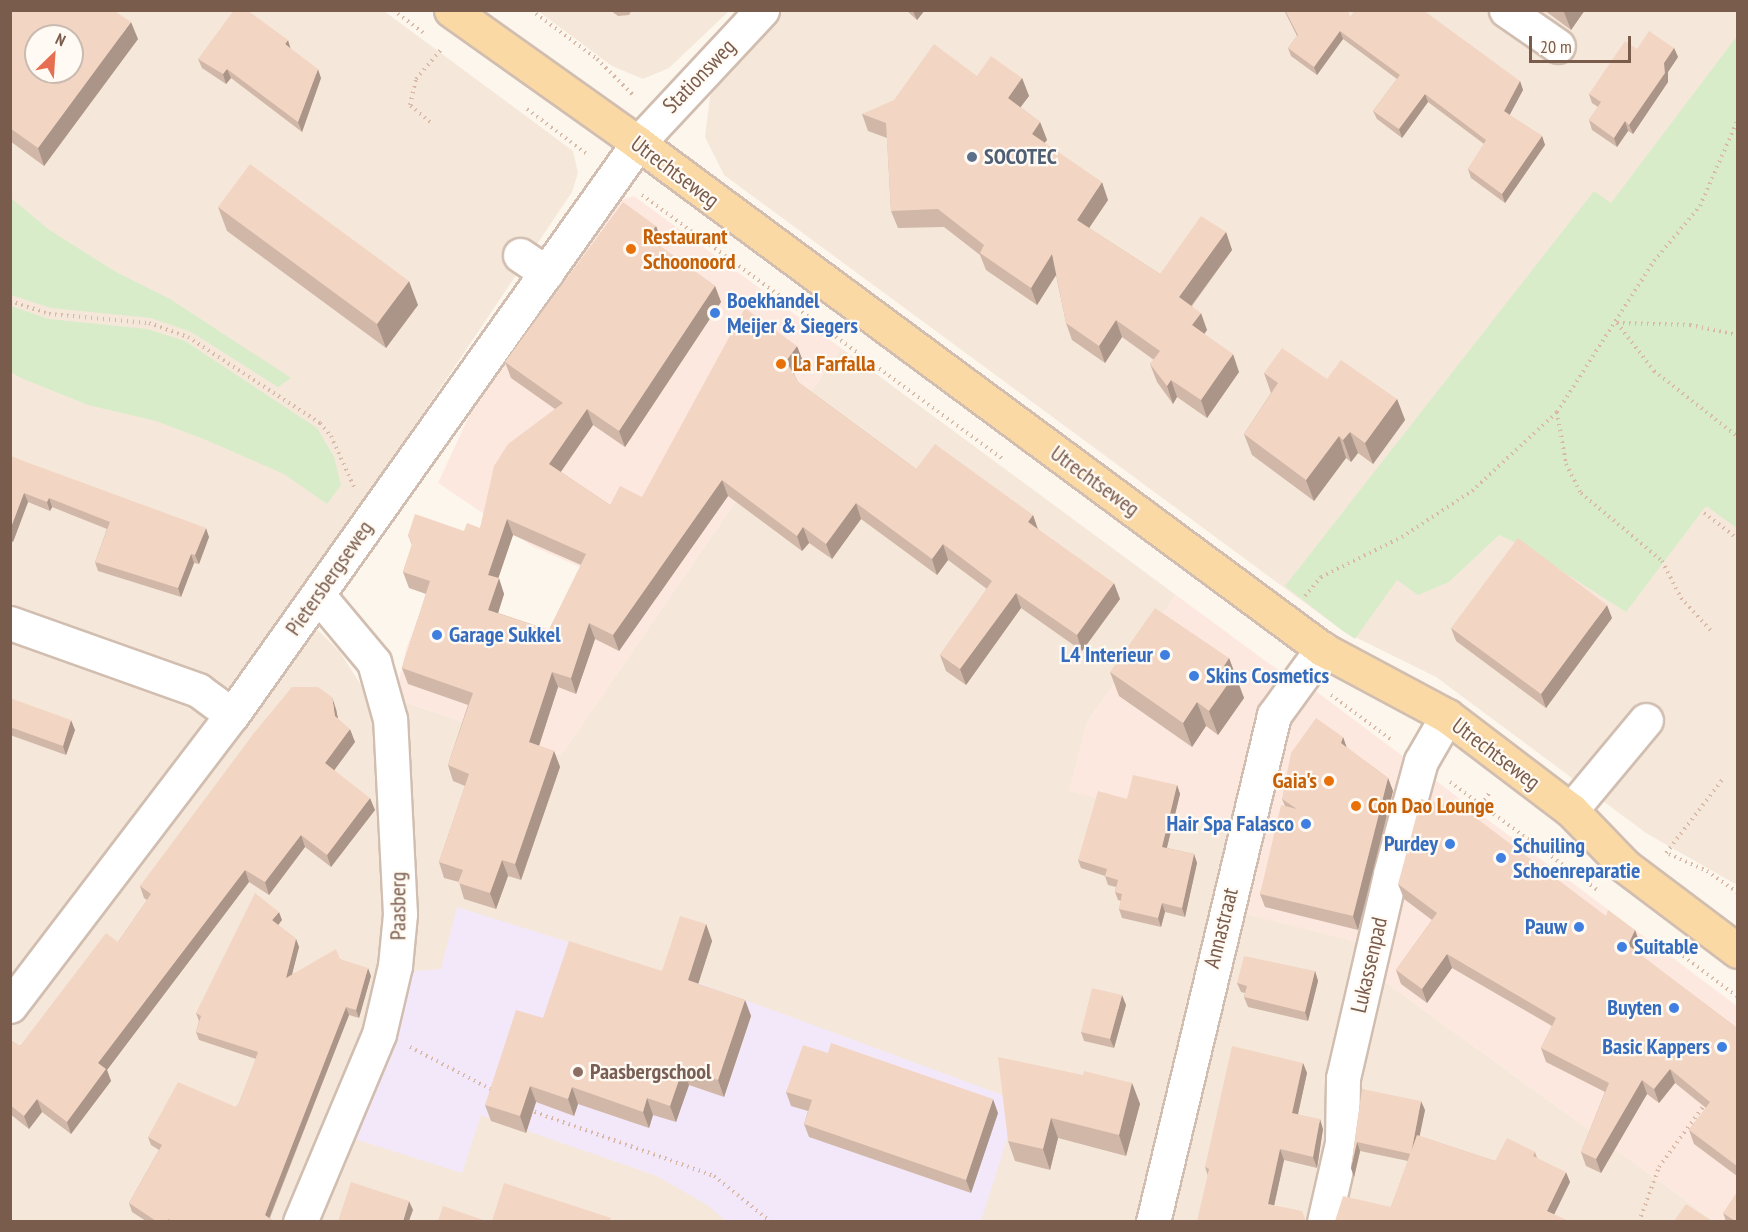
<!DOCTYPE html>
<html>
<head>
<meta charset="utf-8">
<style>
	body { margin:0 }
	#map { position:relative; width:1748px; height:1232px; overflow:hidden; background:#fdf6ec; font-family:"PT Sans Narrow",sans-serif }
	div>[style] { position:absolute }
	.residential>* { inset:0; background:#f5e8da }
	.commercial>* { inset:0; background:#fde8e0 }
	.education>* { inset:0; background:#f3e8fa }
	.green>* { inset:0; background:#d8ecc9 }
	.path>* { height:4px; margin-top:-2px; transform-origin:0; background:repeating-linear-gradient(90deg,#d9b8a5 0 1.5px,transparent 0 6px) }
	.roads { filter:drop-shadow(2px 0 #d1beb0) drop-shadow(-2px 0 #d1beb0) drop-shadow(0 2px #d1beb0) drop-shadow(0 -2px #d1beb0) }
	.minor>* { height:33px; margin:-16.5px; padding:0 16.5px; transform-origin:16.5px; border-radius:16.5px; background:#fff }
	.major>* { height:33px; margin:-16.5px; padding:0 16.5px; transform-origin:16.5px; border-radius:16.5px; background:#fbd9a5 }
	.wall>* { inset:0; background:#d1b7a8 }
	.shaded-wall>* { inset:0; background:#aa9588 }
	.building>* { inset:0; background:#f3d5c3 }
	.dots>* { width:16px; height:16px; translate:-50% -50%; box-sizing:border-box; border:3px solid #fffaf3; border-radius:50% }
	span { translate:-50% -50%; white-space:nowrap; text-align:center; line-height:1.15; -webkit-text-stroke:4.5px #fffaf3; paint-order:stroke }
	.street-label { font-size:22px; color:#7a5c4d }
	.service-label { font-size:22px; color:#4e5e75; font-weight:700 }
	.left { translate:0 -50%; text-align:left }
	.food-label { font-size:22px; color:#c56008; font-weight:700 }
	.right { translate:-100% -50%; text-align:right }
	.shop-label { font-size:22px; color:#366cbe; font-weight:700 }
	.education-label { font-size:22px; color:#785e54; font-weight:700 }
	.frame { position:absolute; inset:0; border:12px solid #7a5c4d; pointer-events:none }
	.north { position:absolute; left:24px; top:24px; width:60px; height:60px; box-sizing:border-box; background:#fffaf3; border:2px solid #cabbb1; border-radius:50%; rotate:25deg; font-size:16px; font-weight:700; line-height:24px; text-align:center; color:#7a5c4d }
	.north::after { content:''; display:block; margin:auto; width:21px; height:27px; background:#e76f51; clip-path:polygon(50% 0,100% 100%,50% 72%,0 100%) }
	.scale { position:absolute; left:1529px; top:36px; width:102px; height:27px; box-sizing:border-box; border:3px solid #7a5c4d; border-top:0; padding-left:8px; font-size:18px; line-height:21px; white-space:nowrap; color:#7a5c4d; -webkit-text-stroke:4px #fffaf3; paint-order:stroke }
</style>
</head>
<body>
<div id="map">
	<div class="residential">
		<i style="clip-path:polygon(evenodd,10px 11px,384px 11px,573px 151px,578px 173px,572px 192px,294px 606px,340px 652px,366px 693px,395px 699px,561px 755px,841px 348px,1176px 595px,1086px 724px,1382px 948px,1377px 976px,1714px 1221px,11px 1221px,10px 11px,36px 36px,72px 36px,72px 72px,36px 72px,36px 36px)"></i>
		<i style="clip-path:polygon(538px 11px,729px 11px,669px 68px,643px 79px,612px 66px)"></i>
		<i style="clip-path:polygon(783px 11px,1737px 11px,1737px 885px,1646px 833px,1436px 677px,1343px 631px,724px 175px,705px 137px,710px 97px,718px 82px)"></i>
	</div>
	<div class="commercial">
		<i style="clip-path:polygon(634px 196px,841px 348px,561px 755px,395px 699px,406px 649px,425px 600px,554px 644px,589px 571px,532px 546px,438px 483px,481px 390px,617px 201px)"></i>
		<i style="clip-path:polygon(1176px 595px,1271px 665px,1317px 692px,1737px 1006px,1737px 1221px,1714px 1221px,1377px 976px,1381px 948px,1214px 906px,1231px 831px,1069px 791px,1086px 724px)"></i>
	</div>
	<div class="education">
		<i style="clip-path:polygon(457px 907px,702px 984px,1019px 1101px,981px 1221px,726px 1221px,707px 1205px,657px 1176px,481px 1115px,462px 1173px,352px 1138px,406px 972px,441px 969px)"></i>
	</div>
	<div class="green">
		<i style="clip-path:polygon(1737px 36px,1737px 528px,1706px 506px,1626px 612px,1523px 546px,1499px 535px,1449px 582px,1418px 595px,1397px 580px,1355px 639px,1343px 631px,1285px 586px,1594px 191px,1611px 203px)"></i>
		<i style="clip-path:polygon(11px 198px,48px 229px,116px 272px,170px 299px,291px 378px,278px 387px,191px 332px,151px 318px,51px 308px,11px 295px)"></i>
		<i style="clip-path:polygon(11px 306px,49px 319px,147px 329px,185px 341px,317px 428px,334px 457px,341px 485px,327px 504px,284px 474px,206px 440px,156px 421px,88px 405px,21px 378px,11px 372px)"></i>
	</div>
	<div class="path">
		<i style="left:393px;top:10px;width:39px;rotate:37deg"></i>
		<i style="left:531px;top:10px;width:82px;rotate:36.6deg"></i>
		<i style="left:597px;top:59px;width:52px;rotate:45deg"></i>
		<i style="left:527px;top:109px;width:76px;rotate:37deg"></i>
		<i style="left:430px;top:122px;width:26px;rotate:-140deg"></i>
		<i style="left:410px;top:105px;width:27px;rotate:-77deg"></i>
		<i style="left:416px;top:79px;width:42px;rotate:-49.8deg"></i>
		<i style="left:642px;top:195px;width:449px;rotate:36.2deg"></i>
		<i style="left:10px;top:301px;width:41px;rotate:18.4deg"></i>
		<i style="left:49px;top:314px;width:100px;rotate:5.1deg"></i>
		<i style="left:149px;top:323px;width:41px;rotate:19.7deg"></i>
		<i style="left:188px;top:337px;width:158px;rotate:33.1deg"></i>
		<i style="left:320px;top:423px;width:17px;rotate:50deg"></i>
		<i style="left:331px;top:436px;width:56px;rotate:65.7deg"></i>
		<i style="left:1617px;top:323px;width:61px;rotate:52.4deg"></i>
		<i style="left:1654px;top:371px;width:107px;rotate:38.2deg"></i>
		<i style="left:1617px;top:323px;width:73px;rotate:1.6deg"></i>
		<i style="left:1690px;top:325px;width:49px;rotate:11.8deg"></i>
		<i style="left:1557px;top:412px;width:53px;rotate:80.2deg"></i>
		<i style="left:1566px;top:464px;width:33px;rotate:63deg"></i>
		<i style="left:1581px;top:493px;width:106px;rotate:40deg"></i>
		<i style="left:1662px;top:561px;width:42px;rotate:62.8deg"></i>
		<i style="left:1681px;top:598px;width:47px;rotate:47.6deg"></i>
		<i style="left:1704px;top:513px;width:43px;rotate:37.4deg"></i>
		<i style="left:1305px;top:596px;width:25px;rotate:-50deg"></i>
		<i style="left:1321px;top:577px;width:90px;rotate:-26.3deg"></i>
		<i style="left:1402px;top:537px;width:84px;rotate:-33.3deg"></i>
		<i style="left:1472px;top:491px;width:116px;rotate:-42.9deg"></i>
		<i style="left:1557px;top:412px;width:179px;rotate:-57.3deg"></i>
		<i style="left:1654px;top:261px;width:72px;rotate:-50.1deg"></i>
		<i style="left:1700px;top:206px;width:95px;rotate:-66.4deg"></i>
		<i style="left:1331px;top:695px;width:77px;rotate:36.6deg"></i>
		<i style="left:1450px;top:782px;width:185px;rotate:36.2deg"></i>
		<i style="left:1481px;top:805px;width:16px;rotate:-55deg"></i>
		<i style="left:1666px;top:853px;width:93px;rotate:-52.4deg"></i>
		<i style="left:1669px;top:854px;width:42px;rotate:24.1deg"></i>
		<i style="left:1707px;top:871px;width:38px;rotate:35deg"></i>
		<i style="left:1683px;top:956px;width:69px;rotate:36.7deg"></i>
		<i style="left:410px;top:1047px;width:95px;rotate:27.6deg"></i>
		<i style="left:529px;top:1110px;width:196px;rotate:19.6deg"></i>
		<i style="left:714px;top:1176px;width:73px;rotate:38.9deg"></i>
		<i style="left:1639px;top:1222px;width:59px;rotate:-70deg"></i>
		<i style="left:1659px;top:1167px;width:78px;rotate:-53.9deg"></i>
	</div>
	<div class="roads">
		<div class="minor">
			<i style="left:1506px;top:10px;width:63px;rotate:34.7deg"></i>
			<i style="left:520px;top:255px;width:32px;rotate:34deg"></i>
			<i style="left:10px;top:623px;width:200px;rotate:19.6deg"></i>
			<i style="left:198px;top:690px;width:42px;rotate:36.3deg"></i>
			<i style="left:1571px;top:810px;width:117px;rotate:-50.2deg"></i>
			<i style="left:10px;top:1006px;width:366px;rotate:-52.7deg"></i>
			<i style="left:232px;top:715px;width:701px;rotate:-54.63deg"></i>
			<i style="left:638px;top:143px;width:182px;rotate:-47deg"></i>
			<i style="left:300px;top:1222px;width:204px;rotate:-67.2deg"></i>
			<i style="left:379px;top:1034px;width:70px;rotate:-76.8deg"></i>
			<i style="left:395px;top:966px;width:52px;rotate:-84.5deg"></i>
			<i style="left:400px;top:914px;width:195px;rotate:-92.9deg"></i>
			<i style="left:390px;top:719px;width:59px;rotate:-105.7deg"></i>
			<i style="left:374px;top:662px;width:87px;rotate:-129.9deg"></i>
			<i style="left:1153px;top:1222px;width:521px;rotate:-76.58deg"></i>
			<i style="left:1274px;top:715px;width:82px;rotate:-54deg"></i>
			<i style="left:1324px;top:1222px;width:81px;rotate:-77.2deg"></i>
			<i style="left:1342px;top:1143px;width:65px;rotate:-89.1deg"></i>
			<i style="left:1343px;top:1078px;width:209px;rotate:-77deg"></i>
			<i style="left:1390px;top:874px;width:117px;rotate:-74.7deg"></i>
			<i style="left:1421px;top:761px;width:52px;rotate:-60deg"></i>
		</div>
		<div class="major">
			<i style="left:451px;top:10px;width:229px;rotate:35.4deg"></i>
			<i style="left:638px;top:143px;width:851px;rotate:36.49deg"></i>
			<i style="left:1322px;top:649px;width:142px;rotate:28.2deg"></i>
			<i style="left:1447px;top:716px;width:156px;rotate:37.2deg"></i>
			<i style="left:1571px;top:810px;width:78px;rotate:46deg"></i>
			<i style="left:1625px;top:866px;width:141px;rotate:37deg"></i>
		</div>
	</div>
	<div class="wall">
		<i style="clip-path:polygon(10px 10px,138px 39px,44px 166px,10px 141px)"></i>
		<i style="clip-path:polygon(610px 10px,632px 10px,629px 15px,618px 16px)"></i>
		<i style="clip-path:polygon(906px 10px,925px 10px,917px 20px)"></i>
		<i style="clip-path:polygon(1284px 10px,1347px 10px,1350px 17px,1520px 81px,1523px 90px,1509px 115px,1542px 136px,1545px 145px,1505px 203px,1471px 178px,1468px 169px,1484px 144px,1428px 102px,1402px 138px,1377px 119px,1373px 111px,1397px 79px,1343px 39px,1317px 75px,1291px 56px,1288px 48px,1297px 36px)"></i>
		<i style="clip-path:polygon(1544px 10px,1585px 10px,1571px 30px)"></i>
		<i style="clip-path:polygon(1674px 48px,1678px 57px,1668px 72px,1668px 82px,1633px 134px,1628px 131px,1617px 147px,1592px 130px,1589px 120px,1598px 107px,1592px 103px,1589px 94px,1637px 49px)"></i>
		<i style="clip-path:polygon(291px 49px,321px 78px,302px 132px,231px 78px,226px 84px,202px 68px,198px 59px)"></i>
		<i style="clip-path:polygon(977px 76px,1022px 78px,1029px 96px,1020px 107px,1040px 122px,1047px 140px,1044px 143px,1108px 200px,1089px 228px,1160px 274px,1226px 232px,1232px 250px,1192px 306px,1207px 330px,1204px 334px,1239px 372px,1207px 418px,1177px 397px,1173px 404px,1157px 382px,1150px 364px,1154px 360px,1122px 337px,1105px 363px,1072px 340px,1066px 323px,1056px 275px,1037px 305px,986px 270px,980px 255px,944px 227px,898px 228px,891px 211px,887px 138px,868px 131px,862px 114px)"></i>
		<i style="clip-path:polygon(218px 207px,418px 305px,386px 348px,227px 231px)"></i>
		<i style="clip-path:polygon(evenodd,656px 226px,662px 242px,659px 246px,715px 286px,721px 302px,625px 447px,593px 425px,561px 472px,610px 505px,642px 497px,803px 361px,794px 374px,798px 382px,916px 469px,1033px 515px,1038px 529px,1120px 599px,1082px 651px,1021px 608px,966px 685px,946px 671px,940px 655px,987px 589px,948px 560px,937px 575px,861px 519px,832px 559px,809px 543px,802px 551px,728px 496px,619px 651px,595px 639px,576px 694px,558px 687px,539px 746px,554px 751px,560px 767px,521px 880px,508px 876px,496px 909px,464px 899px,459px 882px,444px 878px,439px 862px,465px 786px,453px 781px,448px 765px,468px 705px,408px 684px,402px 668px,426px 594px,409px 588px,403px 572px,412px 545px,408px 535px,464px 531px,480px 528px,555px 409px,511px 378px,505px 362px,656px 226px,513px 535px,581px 565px,549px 630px,498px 613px,504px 594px,498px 578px,513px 535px)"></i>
		<i style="clip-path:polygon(1264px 373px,1327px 379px,1397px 399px,1405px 420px,1373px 464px,1358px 453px,1351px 462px,1346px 458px,1314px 501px,1252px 455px,1244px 434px,1271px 393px)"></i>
		<i style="clip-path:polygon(10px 456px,209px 537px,199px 564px,194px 563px,181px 597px,98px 571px,95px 562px,107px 529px,52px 507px,50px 511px,28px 502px,13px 542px,10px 541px)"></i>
		<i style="clip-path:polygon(1612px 618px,1546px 708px,1456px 641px,1451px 628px)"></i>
		<i style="clip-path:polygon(1229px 658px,1244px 698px,1218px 735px,1206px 726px,1192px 747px,1119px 696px,1110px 672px)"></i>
		<i style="clip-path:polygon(10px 698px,75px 730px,66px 755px,10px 735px)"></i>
		<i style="clip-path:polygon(336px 709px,338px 719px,355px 742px,334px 770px,375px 810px,331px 867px,305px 847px,269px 895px,249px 882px,107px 1070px,111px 1081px,71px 1134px,42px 1112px,29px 1129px,10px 1114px,10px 1040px,20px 1046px,118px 942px,147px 900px,144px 898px,140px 886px)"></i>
		<i style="clip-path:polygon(1343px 737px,1346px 747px,1388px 778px,1393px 791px,1358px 930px,1265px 907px,1260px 894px,1285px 806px,1282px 799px)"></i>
		<i style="clip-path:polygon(1177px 785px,1180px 794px,1167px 848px,1194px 854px,1197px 863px,1185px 917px,1165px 912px,1161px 927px,1122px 918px,1119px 909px,1121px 901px,1118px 900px,1115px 892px,1116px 887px,1108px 885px,1105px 876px,1081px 868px,1078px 860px,1127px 799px)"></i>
		<i style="clip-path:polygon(1398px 884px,1606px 916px,1635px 930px,1640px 944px,1636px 952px,1737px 1028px,1737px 1176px,1694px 1144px,1689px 1130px,1706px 1108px,1675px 1083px,1659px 1103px,1647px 1094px,1601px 1173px,1586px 1166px,1581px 1152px,1605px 1092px,1546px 1062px,1541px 1048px,1552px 1026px,1452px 968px,1427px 1003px,1401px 984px,1396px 970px,1432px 920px,1404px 899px)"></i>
		<i style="clip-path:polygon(282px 920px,278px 925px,296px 939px,299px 947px,292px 974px,340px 959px,371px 976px,359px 1018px,349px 1015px,270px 1218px,273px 1221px,146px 1221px,132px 1212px,129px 1203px,159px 1150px,151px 1145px,148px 1137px,236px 1107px,239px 1103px,256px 1059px,199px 1040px,196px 1032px,199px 1021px,196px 1013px)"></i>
		<i style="clip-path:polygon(706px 924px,712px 941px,698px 984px,745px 1000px,751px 1016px,724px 1097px,689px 1085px,676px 1122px,653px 1115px,649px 1128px,578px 1104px,574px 1116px,536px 1102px,526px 1133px,491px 1121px,485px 1105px,543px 1018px,662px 971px)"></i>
		<i style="clip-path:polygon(1315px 971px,1318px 981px,1308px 1021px,1248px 1007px,1244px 997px,1245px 993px,1241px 992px,1237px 983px)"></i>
		<i style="clip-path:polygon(1126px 1005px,1114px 1048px,1084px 1041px,1081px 1032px)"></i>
		<i style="clip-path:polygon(1303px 1063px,1307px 1073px,1298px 1114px,1323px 1129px,1317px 1168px,1284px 1160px,1274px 1206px,1208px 1176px,1205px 1167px)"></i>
		<i style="clip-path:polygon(1083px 1075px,1132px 1083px,1140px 1104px,1126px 1156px,1058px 1138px,1050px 1170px,1015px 1161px,1008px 1141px)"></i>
		<i style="clip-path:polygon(1362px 1089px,1425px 1110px,1419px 1136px,1495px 1161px,1535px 1152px,1537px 1158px,1570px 1182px,1554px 1214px,1391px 1207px,1408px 1161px,1360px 1151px,1354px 1177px,1351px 1168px)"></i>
		<i style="clip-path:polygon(786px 1092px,998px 1113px,971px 1193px,809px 1137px,804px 1124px,808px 1111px,791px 1106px)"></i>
		<i style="clip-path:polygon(1723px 1213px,1737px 1221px,1726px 1221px)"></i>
	</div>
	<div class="shaded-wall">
		<i style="clip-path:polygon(925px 10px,917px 20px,913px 11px)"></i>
		<i style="clip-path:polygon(1565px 10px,1585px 10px,1571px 30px,1564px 12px)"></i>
		<i style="clip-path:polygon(131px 22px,138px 39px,44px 166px,38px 148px)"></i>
		<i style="clip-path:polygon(1340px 31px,1343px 39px,1317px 75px,1314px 67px)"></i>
		<i style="clip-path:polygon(288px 40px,291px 50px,285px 44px)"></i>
		<i style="clip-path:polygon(1674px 48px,1678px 57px,1668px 72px,1668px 82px,1633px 134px,1629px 125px,1664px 63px)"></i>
		<i style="clip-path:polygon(227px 69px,231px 78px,226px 84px,223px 74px)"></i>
		<i style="clip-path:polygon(318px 69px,321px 78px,302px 132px,298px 122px)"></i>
		<i style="clip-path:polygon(1022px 78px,1029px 96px,1014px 116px,1008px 98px)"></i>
		<i style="clip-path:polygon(1520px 81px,1523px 90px,1507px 120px,1504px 111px)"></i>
		<i style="clip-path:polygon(1425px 94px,1428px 102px,1402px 138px,1399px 129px)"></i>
		<i style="clip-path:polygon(1625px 121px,1628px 131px,1617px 147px,1614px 138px)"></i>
		<i style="clip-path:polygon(1040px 122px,1047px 140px,1038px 151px,1032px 134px)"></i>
		<i style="clip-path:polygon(1542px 136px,1545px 145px,1505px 203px,1502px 194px)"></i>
		<i style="clip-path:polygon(1102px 182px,1108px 200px,1083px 237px,1077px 220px)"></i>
		<i style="clip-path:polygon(656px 226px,662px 242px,654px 253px,648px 237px)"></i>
		<i style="clip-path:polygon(1226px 232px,1232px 250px,1185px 314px,1179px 297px)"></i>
		<i style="clip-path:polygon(1052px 254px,1058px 272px,1037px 305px,1031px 288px)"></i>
		<i style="clip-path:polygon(409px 281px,418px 305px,386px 348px,377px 324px)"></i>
		<i style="clip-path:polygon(715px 286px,721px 302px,625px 447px,619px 431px)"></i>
		<i style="clip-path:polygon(1201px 313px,1207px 330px,1198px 343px,1192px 325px)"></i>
		<i style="clip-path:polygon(1116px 320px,1122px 337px,1105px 363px,1099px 346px)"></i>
		<i style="clip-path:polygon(797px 346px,803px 361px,792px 376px,786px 361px)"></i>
		<i style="clip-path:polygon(1233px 354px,1239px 372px,1207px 418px,1201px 400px)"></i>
		<i style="clip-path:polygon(1171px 380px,1177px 397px,1173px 404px,1167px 386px)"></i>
		<i style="clip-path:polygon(1397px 399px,1405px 420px,1373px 464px,1365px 443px)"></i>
		<i style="clip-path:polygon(587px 409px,593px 425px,555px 480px,549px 464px)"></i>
		<i style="clip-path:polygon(1350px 432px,1358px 453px,1351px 462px,1343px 440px)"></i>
		<i style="clip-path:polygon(1339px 436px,1346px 458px,1314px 501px,1306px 480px)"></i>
		<i style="clip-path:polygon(722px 480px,728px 496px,619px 651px,613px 635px)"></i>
		<i style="clip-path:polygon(24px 493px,28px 502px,13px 542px,10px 537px,10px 530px)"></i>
		<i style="clip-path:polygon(49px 498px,52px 507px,50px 511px,47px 502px)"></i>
		<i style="clip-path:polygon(856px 503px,861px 519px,832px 559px,826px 544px)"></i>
		<i style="clip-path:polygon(1033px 515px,1038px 530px,1028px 522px)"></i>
		<i style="clip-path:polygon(507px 519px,513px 535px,494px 591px,488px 575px)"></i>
		<i style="clip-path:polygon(803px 527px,809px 543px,802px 551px,797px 536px)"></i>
		<i style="clip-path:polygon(206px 528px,209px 537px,199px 564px,195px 555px)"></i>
		<i style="clip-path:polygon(943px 544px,948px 560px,937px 575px,932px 559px)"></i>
		<i style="clip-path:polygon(191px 554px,194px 563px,181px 597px,178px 588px)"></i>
		<i style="clip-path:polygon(499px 578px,504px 594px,494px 626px,488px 610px)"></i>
		<i style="clip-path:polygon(1114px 583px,1120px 599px,1082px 651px,1077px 635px)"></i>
		<i style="clip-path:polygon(1016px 593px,1021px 608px,966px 685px,960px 669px)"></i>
		<i style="clip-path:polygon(1607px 605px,1612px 618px,1546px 708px,1541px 694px)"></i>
		<i style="clip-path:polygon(589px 623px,595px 639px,576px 694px,571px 678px)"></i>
		<i style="clip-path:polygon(1229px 658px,1244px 698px,1218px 735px,1209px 711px,1224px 666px)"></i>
		<i style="clip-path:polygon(552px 672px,558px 687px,535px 758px,529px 742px)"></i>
		<i style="clip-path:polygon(332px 697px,336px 709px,340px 729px,335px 716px)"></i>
		<i style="clip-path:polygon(1197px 702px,1206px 726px,1192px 747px,1183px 723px)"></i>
		<i style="clip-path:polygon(71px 720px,75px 730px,66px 755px,63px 746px)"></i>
		<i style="clip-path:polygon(350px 729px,355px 742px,330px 776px,325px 763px)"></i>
		<i style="clip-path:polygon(1343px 737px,1348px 751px,1341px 743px)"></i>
		<i style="clip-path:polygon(554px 751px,560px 767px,521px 880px,515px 864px)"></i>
		<i style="clip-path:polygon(1388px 778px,1393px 791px,1358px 930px,1353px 916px)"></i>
		<i style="clip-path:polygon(1177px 785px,1180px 794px,1165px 855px,1162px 847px)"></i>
		<i style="clip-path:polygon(370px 798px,375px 810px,331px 867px,327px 855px)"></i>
		<i style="clip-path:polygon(301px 835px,305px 847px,269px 895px,265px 882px)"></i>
		<i style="clip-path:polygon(1194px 854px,1197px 863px,1185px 917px,1182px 908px)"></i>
		<i style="clip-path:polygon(502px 860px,508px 876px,496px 909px,490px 893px)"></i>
		<i style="clip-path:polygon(245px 870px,249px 882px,107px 1070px,111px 1081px,71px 1134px,67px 1122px,98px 1063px)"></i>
		<i style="clip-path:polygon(1162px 903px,1165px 912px,1161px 927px,1158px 918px)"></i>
		<i style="clip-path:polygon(279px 912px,282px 920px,275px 929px,272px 920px)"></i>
		<i style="clip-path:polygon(706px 924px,712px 941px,694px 997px,688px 980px)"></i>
		<i style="clip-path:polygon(1635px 930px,1640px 944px,1633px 959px,1628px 945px)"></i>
		<i style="clip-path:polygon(296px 939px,299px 947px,289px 986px,286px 978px)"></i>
		<i style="clip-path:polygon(1447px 954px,1452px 968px,1427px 1003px,1422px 989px)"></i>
		<i style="clip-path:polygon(368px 968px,371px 976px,359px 1018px,356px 1010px)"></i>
		<i style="clip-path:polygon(1315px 971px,1318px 981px,1308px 1021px,1305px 1012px)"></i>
		<i style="clip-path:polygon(1122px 995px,1126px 1005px,1114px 1048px,1110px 1039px)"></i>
		<i style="clip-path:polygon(745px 1000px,751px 1016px,724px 1097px,718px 1080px)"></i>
		<i style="clip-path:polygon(346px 1007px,349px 1015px,268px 1221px,265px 1215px)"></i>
		<i style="clip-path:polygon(1303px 1063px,1307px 1073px,1296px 1123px,1292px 1113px)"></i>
		<i style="clip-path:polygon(683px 1068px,689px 1085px,676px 1122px,670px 1106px)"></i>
		<i style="clip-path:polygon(1670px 1069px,1675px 1083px,1659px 1103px,1654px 1089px)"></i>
		<i style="clip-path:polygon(1642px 1080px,1647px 1094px,1601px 1173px,1596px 1159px)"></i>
		<i style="clip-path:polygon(1132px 1083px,1140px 1104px,1126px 1156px,1119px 1135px)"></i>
		<i style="clip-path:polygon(530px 1086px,536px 1102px,526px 1133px,520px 1116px)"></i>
		<i style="clip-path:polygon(572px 1087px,578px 1104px,574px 1116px,568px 1099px)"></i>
		<i style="clip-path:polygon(647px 1098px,653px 1115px,649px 1128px,643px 1112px)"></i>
		<i style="clip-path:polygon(37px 1099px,42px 1112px,29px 1129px,24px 1116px)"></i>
		<i style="clip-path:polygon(993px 1099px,998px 1113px,971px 1193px,966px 1180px)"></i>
		<i style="clip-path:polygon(1421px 1101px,1425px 1110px,1414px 1163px,1411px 1154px)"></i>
		<i style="clip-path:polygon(1051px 1118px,1058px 1138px,1050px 1170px,1043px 1149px)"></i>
		<i style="clip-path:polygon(1320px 1119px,1323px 1129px,1317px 1168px,1313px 1157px)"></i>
		<i style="clip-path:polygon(1357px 1142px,1360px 1151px,1354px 1177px,1351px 1168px)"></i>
		<i style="clip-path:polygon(1280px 1149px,1284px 1160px,1272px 1215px,1268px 1204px)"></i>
		<i style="clip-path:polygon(1566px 1172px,1570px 1182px,1551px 1221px,1547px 1211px)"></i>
		<i style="clip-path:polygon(409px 1201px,413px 1210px,409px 1221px,403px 1221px)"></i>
	</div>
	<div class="building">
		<i style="clip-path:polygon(evenodd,10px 10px,113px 10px,131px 22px,38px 148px,10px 128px,10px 10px,36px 36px,72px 36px,72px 72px,36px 72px,36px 36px)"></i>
		<i style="clip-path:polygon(234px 10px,247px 10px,288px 40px,285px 44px,318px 69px,298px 122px,227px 69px,223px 74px,198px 59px)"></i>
		<i style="clip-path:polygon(1285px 10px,1347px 10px,1350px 17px,1355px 10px,1423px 10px,1520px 81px,1504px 111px,1542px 136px,1502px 194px,1468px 169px,1486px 140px,1425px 94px,1399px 129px,1373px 111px,1400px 75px,1340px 31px,1314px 67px,1288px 48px,1298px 35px)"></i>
		<i style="clip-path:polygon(1649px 31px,1674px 48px,1664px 63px,1665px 73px,1629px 125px,1625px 121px,1614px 138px,1589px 120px,1601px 102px,1589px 94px,1625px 41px,1637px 49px)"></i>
		<i style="clip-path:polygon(934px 44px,977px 76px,991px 56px,1022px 78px,1008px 98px,1040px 122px,1032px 134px,1102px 182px,1077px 220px,1160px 274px,1201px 216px,1226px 232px,1179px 297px,1201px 313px,1192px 325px,1233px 354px,1201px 400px,1171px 380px,1167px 386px,1150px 364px,1160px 351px,1116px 320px,1099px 346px,1066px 323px,1052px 254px,1031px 288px,980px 253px,984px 245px,938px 209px,891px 211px,886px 123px,862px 114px,894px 100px)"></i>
		<i style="clip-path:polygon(250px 164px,409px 281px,377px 324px,218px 207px)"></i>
		<i style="clip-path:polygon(evenodd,623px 202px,656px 226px,648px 237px,715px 286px,619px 431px,587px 409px,549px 464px,610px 505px,620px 486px,642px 497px,745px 308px,797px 346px,786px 361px,798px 382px,916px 469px,935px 444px,1033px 515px,1028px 522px,1114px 583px,1077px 635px,1016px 593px,960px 669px,940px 655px,992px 581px,943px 544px,932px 559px,856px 503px,826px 544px,803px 527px,797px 536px,722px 480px,613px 635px,589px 623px,571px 678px,552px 672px,529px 742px,554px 751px,515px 864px,502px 860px,490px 893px,458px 883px,463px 870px,439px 862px,469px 774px,448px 765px,473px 693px,402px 668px,430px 581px,403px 572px,412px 544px,408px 535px,415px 514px,464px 531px,467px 523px,480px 528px,494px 466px,508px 444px,563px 403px,505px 362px,623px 202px,507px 519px,586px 554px,549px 630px,488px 610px,499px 578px,488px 575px,507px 519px)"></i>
		<i style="clip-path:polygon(1282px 348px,1327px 379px,1341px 360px,1397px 399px,1365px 443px,1350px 432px,1343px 440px,1339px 436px,1306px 480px,1244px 434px,1278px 383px,1264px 373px)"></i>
		<i style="clip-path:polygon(10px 456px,206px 528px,195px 555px,191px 554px,178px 588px,95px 562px,110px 522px,49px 498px,47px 502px,24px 493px,10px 530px)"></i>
		<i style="clip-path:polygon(1518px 538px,1607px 605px,1541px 694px,1451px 628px)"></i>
		<i style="clip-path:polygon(1155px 608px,1229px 658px,1224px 666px,1235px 674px,1209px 711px,1197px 702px,1183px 723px,1110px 672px)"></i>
		<i style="clip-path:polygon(292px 687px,318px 687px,332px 697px,335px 716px,350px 729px,325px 763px,370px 798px,327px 855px,301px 835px,265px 882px,245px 870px,98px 1063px,106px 1069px,67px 1122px,37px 1099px,24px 1116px,10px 1105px,10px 1040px,20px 1046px,106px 933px,118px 942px,151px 894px,140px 886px,254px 733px)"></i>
		<i style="clip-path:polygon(10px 698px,71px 720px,63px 746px,10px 727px)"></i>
		<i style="clip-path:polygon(1316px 718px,1343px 737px,1341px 743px,1388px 778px,1353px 916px,1260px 894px,1281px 805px,1297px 809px,1282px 799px,1291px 753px)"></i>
		<i style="clip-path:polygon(1133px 775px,1177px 785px,1162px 847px,1194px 854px,1182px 908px,1162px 903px,1158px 918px,1119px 909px,1122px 894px,1115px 892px,1118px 880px,1105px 876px,1107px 869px,1078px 860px,1098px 791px,1127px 799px)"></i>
		<i style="clip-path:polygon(1421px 799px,1452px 807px,1455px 802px,1606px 916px,1608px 910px,1635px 930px,1628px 945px,1737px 1028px,1737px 1166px,1689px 1130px,1710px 1102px,1670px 1069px,1654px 1089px,1642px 1080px,1596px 1159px,1581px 1152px,1609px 1083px,1541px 1048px,1556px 1018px,1447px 954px,1422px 989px,1396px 970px,1437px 913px,1398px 884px)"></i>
		<i style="clip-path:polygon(255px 893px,279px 912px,272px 920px,296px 939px,286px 978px,336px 949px,340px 959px,368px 968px,356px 1010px,346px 1007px,265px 1215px,272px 1220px,271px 1221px,173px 1221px,168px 1219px,167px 1221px,156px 1221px,129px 1203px,162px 1145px,148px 1137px,178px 1082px,236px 1107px,239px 1103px,258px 1052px,196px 1032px,201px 1016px,196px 1013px)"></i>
		<i style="clip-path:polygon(680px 916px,706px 924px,688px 980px,745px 1000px,718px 1080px,683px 1068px,670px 1106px,647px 1098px,643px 1112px,572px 1087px,568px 1099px,530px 1086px,520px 1116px,485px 1105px,516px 1010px,543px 1018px,569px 941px,662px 971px)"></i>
		<i style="clip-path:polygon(1244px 956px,1315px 971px,1305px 1012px,1244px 997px,1247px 986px,1237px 983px)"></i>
		<i style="clip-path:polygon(1092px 988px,1122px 995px,1110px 1039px,1081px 1032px)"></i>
		<i style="clip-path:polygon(831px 1043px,993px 1099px,966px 1180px,804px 1124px,812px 1100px,786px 1092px,803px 1045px,828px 1053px)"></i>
		<i style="clip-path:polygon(1232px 1046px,1303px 1063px,1292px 1113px,1320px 1119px,1313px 1157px,1280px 1149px,1268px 1204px,1302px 1211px,1306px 1221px,1197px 1221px,1209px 1169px,1205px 1167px)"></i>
		<i style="clip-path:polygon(998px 1057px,1083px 1075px,1084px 1071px,1132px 1083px,1119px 1135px,1051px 1118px,1043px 1149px,1008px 1141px)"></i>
		<i style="clip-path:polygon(1362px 1089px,1421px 1101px,1411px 1154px,1357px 1142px,1351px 1168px)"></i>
		<i style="clip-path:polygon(1417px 1135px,1495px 1161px,1507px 1138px,1535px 1152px,1533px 1156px,1566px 1172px,1547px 1211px,1569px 1221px,1335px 1221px,1343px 1196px,1391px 1207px)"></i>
		<i style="clip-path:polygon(351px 1182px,409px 1201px,403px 1221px,338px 1221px)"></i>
		<i style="clip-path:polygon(504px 1183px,611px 1218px,610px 1221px,492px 1221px)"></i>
		<i style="clip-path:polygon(1737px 1192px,1737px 1221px,1735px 1221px,1723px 1213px)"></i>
		<i style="clip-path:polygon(1686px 1204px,1712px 1221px,1674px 1221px)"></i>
		<i style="clip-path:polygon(443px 1206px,486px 1221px,438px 1221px)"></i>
	</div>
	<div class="dots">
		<i style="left:972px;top:157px;background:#5c6f8a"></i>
		<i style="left:631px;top:249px;background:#e8710a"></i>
		<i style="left:715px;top:313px;background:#3f7fe0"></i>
		<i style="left:781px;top:364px;background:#e8710a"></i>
		<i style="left:437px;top:635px;background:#3f7fe0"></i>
		<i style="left:1165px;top:655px;background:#3f7fe0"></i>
		<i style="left:1194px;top:676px;background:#3f7fe0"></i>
		<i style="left:1329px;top:781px;background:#e8710a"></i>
		<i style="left:1356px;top:806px;background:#e8710a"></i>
		<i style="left:1306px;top:824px;background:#3f7fe0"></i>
		<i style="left:1450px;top:844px;background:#3f7fe0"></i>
		<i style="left:1501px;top:858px;background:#3f7fe0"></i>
		<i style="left:1579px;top:927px;background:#3f7fe0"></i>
		<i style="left:1622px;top:947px;background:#3f7fe0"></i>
		<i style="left:1674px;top:1008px;background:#3f7fe0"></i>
		<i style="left:1722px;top:1047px;background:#3f7fe0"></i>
		<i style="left:578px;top:1072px;background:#8d6e63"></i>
	</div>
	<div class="street-label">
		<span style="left:699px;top:76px;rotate:-46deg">Stationsweg</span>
		<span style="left:675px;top:172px;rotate:37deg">Utrechtseweg</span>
		<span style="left:1095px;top:481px;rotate:36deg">Utrechtseweg</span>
		<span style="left:329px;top:578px;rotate:-55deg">Pietersbergseweg</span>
		<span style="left:1496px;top:754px;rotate:37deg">Utrechtseweg</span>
		<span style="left:398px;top:906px;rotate:-90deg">Paasberg</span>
		<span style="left:1221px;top:928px;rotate:-76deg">Annastraat</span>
		<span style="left:1369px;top:965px;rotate:-77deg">Lukassenpad</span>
	</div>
	<div class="service-label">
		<span class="left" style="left:984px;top:157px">SOCOTEC</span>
	</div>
	<div class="food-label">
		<span class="left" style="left:643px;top:249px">Restaurant<br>Schoonoord</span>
		<span class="left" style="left:793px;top:364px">La Farfalla</span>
		<span class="right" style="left:1317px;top:781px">Gaia's</span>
		<span class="left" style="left:1368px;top:806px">Con Dao Lounge</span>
	</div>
	<div class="shop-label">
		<span class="left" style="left:727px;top:313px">Boekhandel<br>Meijer &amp; Siegers</span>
		<span class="left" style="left:449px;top:635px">Garage Sukkel</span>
		<span class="right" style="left:1153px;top:655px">L4 Interieur</span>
		<span class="left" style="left:1206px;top:676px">Skins Cosmetics</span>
		<span class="right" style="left:1294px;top:824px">Hair Spa Falasco</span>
		<span class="right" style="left:1438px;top:844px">Purdey</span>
		<span class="left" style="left:1513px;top:858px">Schuiling<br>Schoenreparatie</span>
		<span class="right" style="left:1567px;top:927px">Pauw</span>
		<span class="left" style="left:1634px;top:947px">Suitable</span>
		<span class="right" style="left:1662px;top:1008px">Buyten</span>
		<span class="right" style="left:1710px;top:1047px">Basic Kappers</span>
	</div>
	<div class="education-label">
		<span class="left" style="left:590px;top:1072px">Paasbergschool</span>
	</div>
	<div class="frame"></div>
	<div class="north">N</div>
	<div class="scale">20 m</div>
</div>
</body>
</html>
